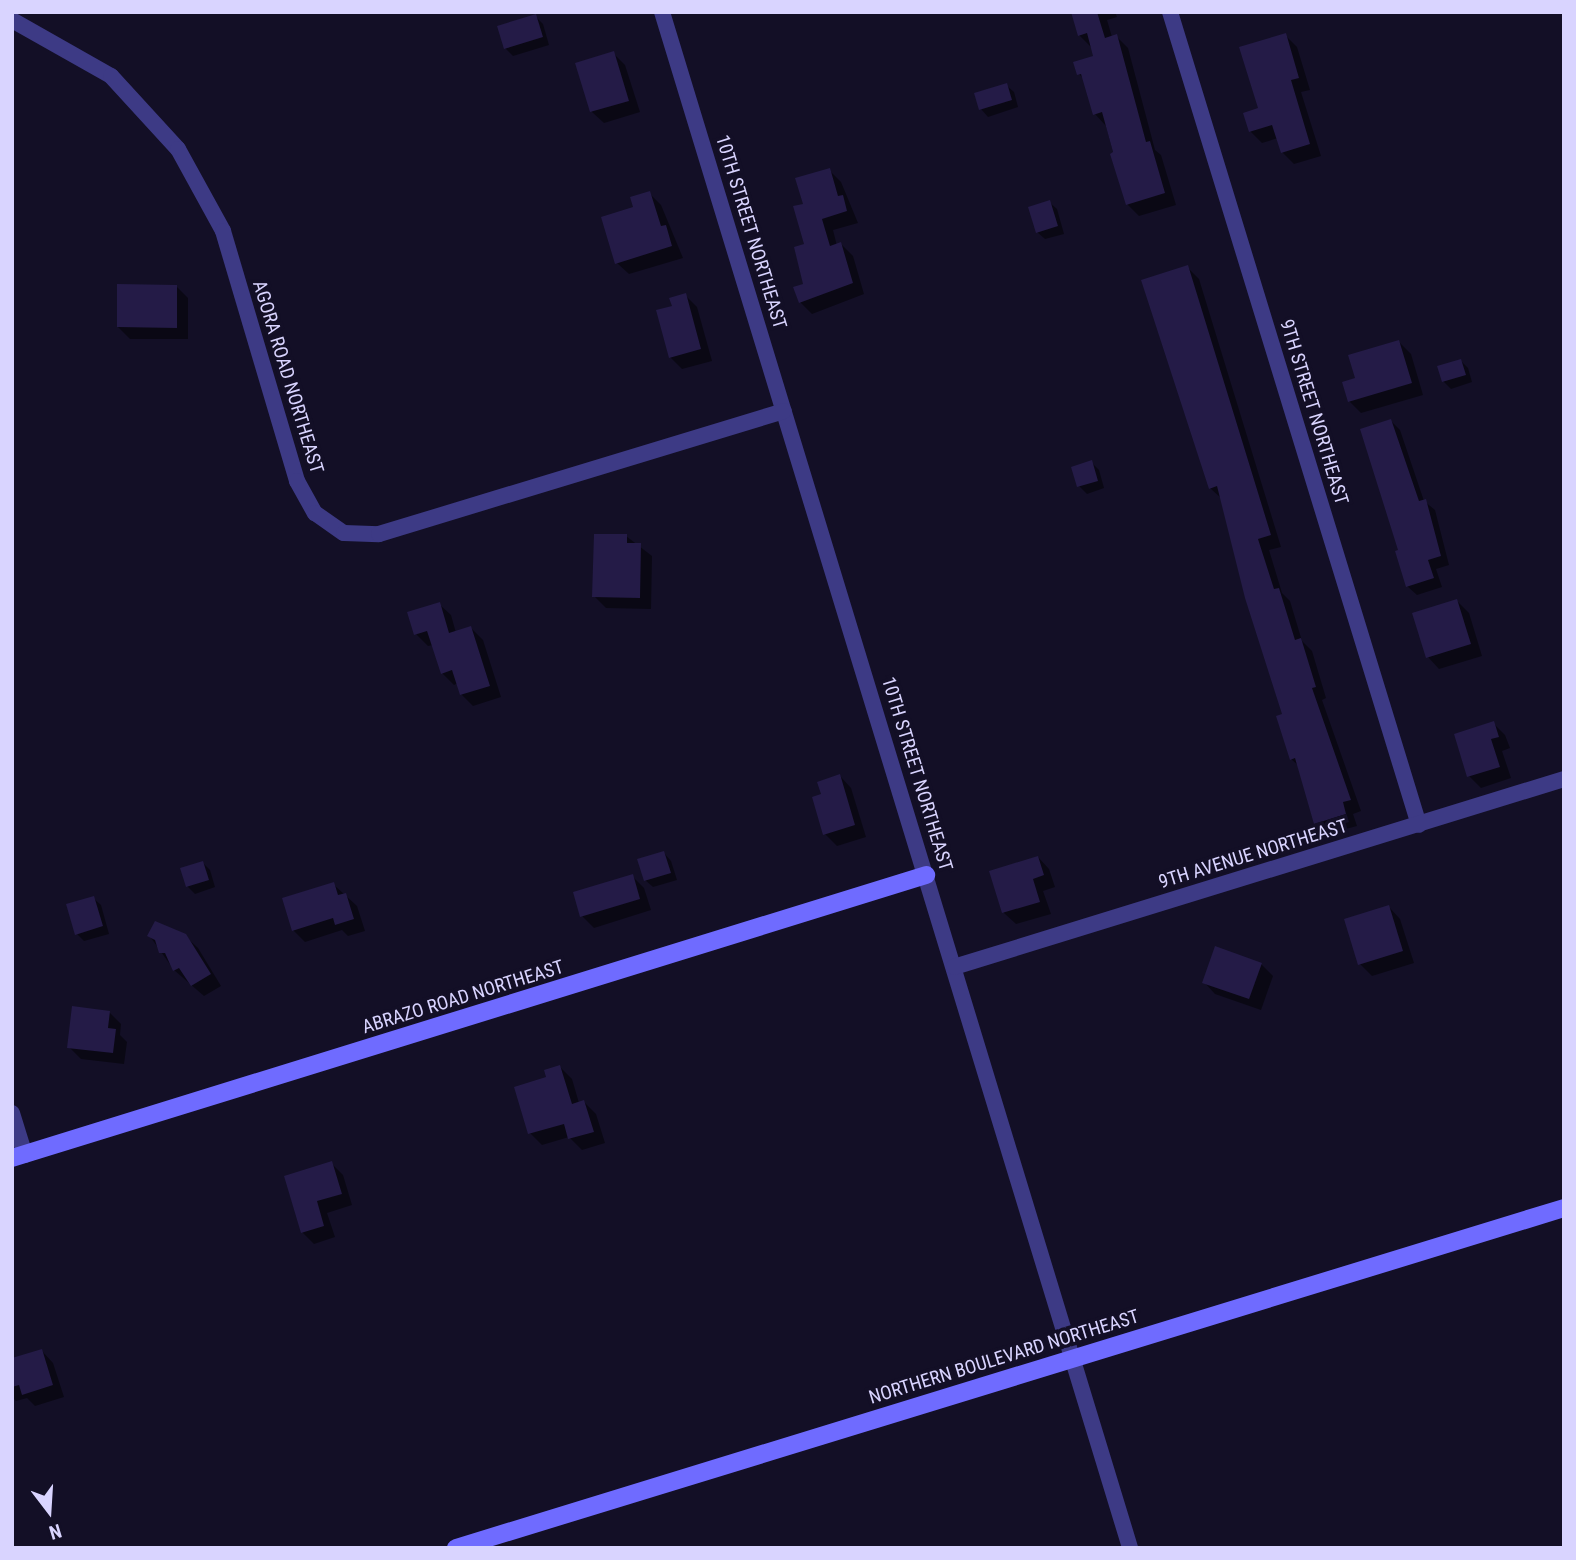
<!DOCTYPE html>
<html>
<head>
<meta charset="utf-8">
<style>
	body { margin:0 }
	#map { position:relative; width:1576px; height:1560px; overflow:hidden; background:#130f26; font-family:"Roboto Condensed",sans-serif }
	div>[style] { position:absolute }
	.shadow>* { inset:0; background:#0007 }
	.building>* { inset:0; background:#241b47 }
	.street>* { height:16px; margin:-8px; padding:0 8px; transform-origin:8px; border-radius:8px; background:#3d3a85 }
	.secondary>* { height:18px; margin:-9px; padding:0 9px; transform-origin:9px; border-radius:9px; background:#6f6bff }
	span { translate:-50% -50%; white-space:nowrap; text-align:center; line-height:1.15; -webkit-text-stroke:7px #130f26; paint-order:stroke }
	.street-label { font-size:19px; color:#d9d4ff }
	.frame { position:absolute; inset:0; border:14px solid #d9d4ff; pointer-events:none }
	.north { position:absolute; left:14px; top:1476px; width:70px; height:70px; -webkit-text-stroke:5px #130f26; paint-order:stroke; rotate:163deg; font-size:19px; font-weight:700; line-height:28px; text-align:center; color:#d9d4ff }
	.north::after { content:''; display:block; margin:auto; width:24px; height:32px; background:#d9d4ff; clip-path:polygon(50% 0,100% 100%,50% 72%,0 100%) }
</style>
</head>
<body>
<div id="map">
	<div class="shadow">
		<i style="clip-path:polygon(1072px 12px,1115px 12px,1117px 17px,1107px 20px,1112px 37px,1116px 36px,1128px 48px,1155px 150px,1161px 155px,1176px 205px,1139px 216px,1127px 204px,1106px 126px,1095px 114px,1085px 80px,1079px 74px,1096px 57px,1091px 47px,1079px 35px)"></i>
		<i style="clip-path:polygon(535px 16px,543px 24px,549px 45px,513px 56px,505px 48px)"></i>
		<i style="clip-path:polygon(1285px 35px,1297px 47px,1310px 90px,1301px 92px,1321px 156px,1294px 164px,1282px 152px,1278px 138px,1262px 143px,1250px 131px)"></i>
		<i style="clip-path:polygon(613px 53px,625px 65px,640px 112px,604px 123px,592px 112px,577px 64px)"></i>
		<i style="clip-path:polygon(1006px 85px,1014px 92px,1018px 107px,988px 117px,981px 109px)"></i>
		<i style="clip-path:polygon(829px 170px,841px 182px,858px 223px,833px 230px,837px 246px,841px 244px,853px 256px,864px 294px,812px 314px,800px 302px,805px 285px,805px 205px)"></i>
		<i style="clip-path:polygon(649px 193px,661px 205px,683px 258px,629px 274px,617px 263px,635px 208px)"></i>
		<i style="clip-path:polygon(1049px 202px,1057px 209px,1064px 234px,1045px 239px,1037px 232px)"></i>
		<i style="clip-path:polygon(1187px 267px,1199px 279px,1281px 547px,1269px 550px,1282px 593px,1290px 601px,1302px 641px,1312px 651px,1326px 698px,1322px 700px,1361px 811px,1353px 814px,1357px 826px,1327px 834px,1315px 823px,1299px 766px,1291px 759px,1285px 715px,1222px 499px,1210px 488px)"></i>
		<i style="clip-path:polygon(176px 286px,188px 298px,188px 339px,130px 339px,118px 327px)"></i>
		<i style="clip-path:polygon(685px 295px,697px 307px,712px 361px,682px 369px,670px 357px,674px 307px)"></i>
		<i style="clip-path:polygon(1399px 342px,1411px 354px,1423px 395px,1361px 413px,1349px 401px)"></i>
		<i style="clip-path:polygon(1461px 361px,1468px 368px,1472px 382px,1451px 389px,1443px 381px)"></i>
		<i style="clip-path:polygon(1391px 421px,1400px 430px,1424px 501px,1435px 510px,1449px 565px,1436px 569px,1442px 587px,1417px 595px,1407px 586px,1400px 551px)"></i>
		<i style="clip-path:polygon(1091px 462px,1099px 470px,1104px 488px,1087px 494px,1079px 486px)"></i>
		<i style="clip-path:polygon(626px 536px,652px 556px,651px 609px,606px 608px,594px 596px)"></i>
		<i style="clip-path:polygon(1457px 601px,1469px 613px,1482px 656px,1439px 669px,1428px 657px)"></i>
		<i style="clip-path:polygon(439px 604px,451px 615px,456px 633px,471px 628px,483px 640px,501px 697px,473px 706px,461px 694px,458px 683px,454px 685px,442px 673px,433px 645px,428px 646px,416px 634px,409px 613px)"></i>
		<i style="clip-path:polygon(1493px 723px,1505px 735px,1510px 748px,1502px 751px,1511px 778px,1481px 788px,1469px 776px)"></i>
		<i style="clip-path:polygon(840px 776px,851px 788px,866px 837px,837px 846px,825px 834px,823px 795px)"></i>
		<i style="clip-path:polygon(664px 853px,671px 861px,677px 880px,653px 887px,645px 880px)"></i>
		<i style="clip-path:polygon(1038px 857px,1049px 869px,1055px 887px,1043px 891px,1051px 914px,1016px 924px,1004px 913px,991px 872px)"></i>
		<i style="clip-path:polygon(203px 863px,210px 870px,215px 887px,195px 894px,187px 886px)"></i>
		<i style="clip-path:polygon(632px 876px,644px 888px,651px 910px,594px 928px,582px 916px)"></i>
		<i style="clip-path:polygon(333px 884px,357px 906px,365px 931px,348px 936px,342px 930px,305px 942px,293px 930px)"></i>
		<i style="clip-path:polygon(93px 898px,101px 905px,109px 934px,84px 941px,77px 934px)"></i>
		<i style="clip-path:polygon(1389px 907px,1400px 919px,1414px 963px,1372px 976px,1360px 964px)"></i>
		<i style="clip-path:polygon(149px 935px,185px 936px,198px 948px,221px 986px,204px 996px,174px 970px)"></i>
		<i style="clip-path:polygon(1261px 964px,1273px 976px,1261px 1010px,1215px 994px,1204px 982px)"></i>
		<i style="clip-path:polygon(109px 1012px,121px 1024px,120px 1035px,127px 1042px,124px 1064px,81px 1059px,69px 1047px)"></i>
		<i style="clip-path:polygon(560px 1067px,572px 1079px,579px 1103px,584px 1102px,596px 1114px,605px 1143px,582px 1150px,569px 1137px,542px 1145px,530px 1133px,548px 1078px)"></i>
		<i style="clip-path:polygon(331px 1163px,343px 1175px,352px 1205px,327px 1213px,335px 1237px,314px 1244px,302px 1232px)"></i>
		<i style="clip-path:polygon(42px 1351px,53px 1363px,64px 1397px,35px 1406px,27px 1398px,16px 1401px,12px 1397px,12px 1360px)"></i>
	</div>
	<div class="building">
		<i style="clip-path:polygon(1071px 12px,1097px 12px,1105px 38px,1117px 34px,1146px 142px,1150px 141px,1165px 193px,1126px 205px,1110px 154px,1113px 152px,1102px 112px,1093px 115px,1081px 74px,1077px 75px,1073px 62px,1093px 56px,1087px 33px,1078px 36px)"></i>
		<i style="clip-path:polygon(536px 14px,543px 37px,504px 49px,497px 26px)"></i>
		<i style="clip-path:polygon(1286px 33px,1299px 78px,1291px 80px,1310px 144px,1281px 153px,1272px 125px,1249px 132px,1243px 113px,1258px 108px,1239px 47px)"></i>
		<i style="clip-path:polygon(614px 51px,629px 101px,590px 112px,575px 63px)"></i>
		<i style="clip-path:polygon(1007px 83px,1012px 100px,979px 110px,974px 93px)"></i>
		<i style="clip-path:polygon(830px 168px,838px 196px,843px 195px,847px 211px,822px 219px,830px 246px,841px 242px,853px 283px,799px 303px,793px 287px,803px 284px,794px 247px,804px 244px,793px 206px,803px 204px,795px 178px)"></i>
		<i style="clip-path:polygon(650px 191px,661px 226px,666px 225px,672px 246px,615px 264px,601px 217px,633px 207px,630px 197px)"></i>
		<i style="clip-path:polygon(1050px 200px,1058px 226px,1036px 233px,1028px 207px)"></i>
		<i style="clip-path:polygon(1188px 265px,1271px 535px,1258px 539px,1274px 589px,1279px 588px,1295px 640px,1301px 638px,1316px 687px,1312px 688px,1351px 800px,1343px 802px,1346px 814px,1314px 824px,1295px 758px,1290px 760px,1276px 716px,1282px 714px,1245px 598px,1217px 486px,1209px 489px,1141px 280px)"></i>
		<i style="clip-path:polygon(117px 284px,177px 285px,177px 328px,117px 327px)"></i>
		<i style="clip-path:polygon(686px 293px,701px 349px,669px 358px,656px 310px,672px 306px,669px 298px)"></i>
		<i style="clip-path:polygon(1399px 340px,1412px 383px,1348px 402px,1342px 382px,1355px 378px,1348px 355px)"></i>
		<i style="clip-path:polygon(1461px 359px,1466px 375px,1442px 382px,1437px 366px)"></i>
		<i style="clip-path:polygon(1391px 419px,1419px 501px,1426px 499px,1441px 556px,1428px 560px,1434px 578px,1406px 587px,1395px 551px,1398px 550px,1360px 429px)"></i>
		<i style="clip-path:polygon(1092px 460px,1098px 481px,1077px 487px,1071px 467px)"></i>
		<i style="clip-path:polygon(594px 534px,627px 534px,627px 543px,641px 543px,640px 598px,592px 597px)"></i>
		<i style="clip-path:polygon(1457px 599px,1471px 644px,1426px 658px,1412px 613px)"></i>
		<i style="clip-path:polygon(440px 602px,449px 633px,471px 626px,490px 686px,460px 695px,452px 670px,441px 674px,427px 631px,414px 635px,407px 612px)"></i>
		<i style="clip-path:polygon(1494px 721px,1499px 737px,1491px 739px,1500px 767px,1467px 777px,1454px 734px)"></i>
		<i style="clip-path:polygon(840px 774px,855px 825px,823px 835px,812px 797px,821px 794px,817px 782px)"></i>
		<i style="clip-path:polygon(664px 851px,671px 873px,644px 881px,637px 859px)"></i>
		<i style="clip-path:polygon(1038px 856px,1044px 875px,1033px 879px,1040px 902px,1002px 913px,989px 871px)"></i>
		<i style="clip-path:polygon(203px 861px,209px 880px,186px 887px,180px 868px)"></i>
		<i style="clip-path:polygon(633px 874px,640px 899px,580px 917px,573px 892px)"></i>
		<i style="clip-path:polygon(334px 882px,338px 895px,346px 893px,354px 919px,335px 925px,333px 918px,292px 931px,282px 898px)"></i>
		<i style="clip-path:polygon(94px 896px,103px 926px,75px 935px,66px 904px)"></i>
		<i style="clip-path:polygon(1389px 905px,1403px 951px,1358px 965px,1344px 919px)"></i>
		<i style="clip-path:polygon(155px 921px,186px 934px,211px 974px,191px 986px,179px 968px,173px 971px,165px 953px,159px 953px,155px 940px,147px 936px)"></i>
		<i style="clip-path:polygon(1215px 946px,1262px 963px,1249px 999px,1202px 983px)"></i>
		<i style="clip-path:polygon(72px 1006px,110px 1011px,108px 1028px,116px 1029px,113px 1053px,67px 1048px)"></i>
		<i style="clip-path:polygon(560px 1065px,572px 1104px,584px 1100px,594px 1132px,568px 1139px,564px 1124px,528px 1134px,514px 1087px,546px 1077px,544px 1070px)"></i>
		<i style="clip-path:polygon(332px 1161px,342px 1194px,317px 1201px,324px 1226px,301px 1233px,284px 1176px)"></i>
		<i style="clip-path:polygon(42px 1349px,53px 1385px,22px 1395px,19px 1385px,12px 1387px,12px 1358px)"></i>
	</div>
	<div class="street">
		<i style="left:662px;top:12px;width:1606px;rotate:73.05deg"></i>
		<i style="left:1170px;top:12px;width:850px;rotate:72.97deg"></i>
		<i style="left:12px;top:20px;width:114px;rotate:29.5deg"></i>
		<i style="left:111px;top:76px;width:99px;rotate:47.5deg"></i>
		<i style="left:178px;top:149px;width:94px;rotate:61.2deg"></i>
		<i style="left:223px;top:231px;width:261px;rotate:73.5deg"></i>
		<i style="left:297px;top:481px;width:37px;rotate:61deg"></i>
		<i style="left:315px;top:513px;width:35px;rotate:35deg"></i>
		<i style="left:344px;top:533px;width:35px;rotate:2deg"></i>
		<i style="left:379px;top:534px;width:423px;rotate:-16.9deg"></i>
		<i style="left:954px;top:967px;width:638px;rotate:-17.13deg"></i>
		<i style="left:12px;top:1113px;width:44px;rotate:72.8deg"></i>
	</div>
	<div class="secondary">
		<i style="left:12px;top:1158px;width:957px;rotate:-17.2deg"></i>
		<i style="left:456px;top:1548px;width:1159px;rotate:-17.06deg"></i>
	</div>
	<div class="street-label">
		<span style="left:751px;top:232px;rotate:73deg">10TH STREET NORTHEAST</span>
		<span style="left:288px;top:377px;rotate:73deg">AGORA ROAD NORTHEAST</span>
		<span style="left:1314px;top:412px;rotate:73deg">9TH STREET NORTHEAST</span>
		<span style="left:917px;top:774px;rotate:73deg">10TH STREET NORTHEAST</span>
		<span style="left:1253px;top:854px;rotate:-17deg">9TH AVENUE NORTHEAST</span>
		<span style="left:463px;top:997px;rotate:-17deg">ABRAZO ROAD NORTHEAST</span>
		<span style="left:1004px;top:1357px;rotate:-17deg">NORTHERN BOULEVARD NORTHEAST</span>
	</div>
	<div class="frame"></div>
	<div class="north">N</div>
</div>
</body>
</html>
